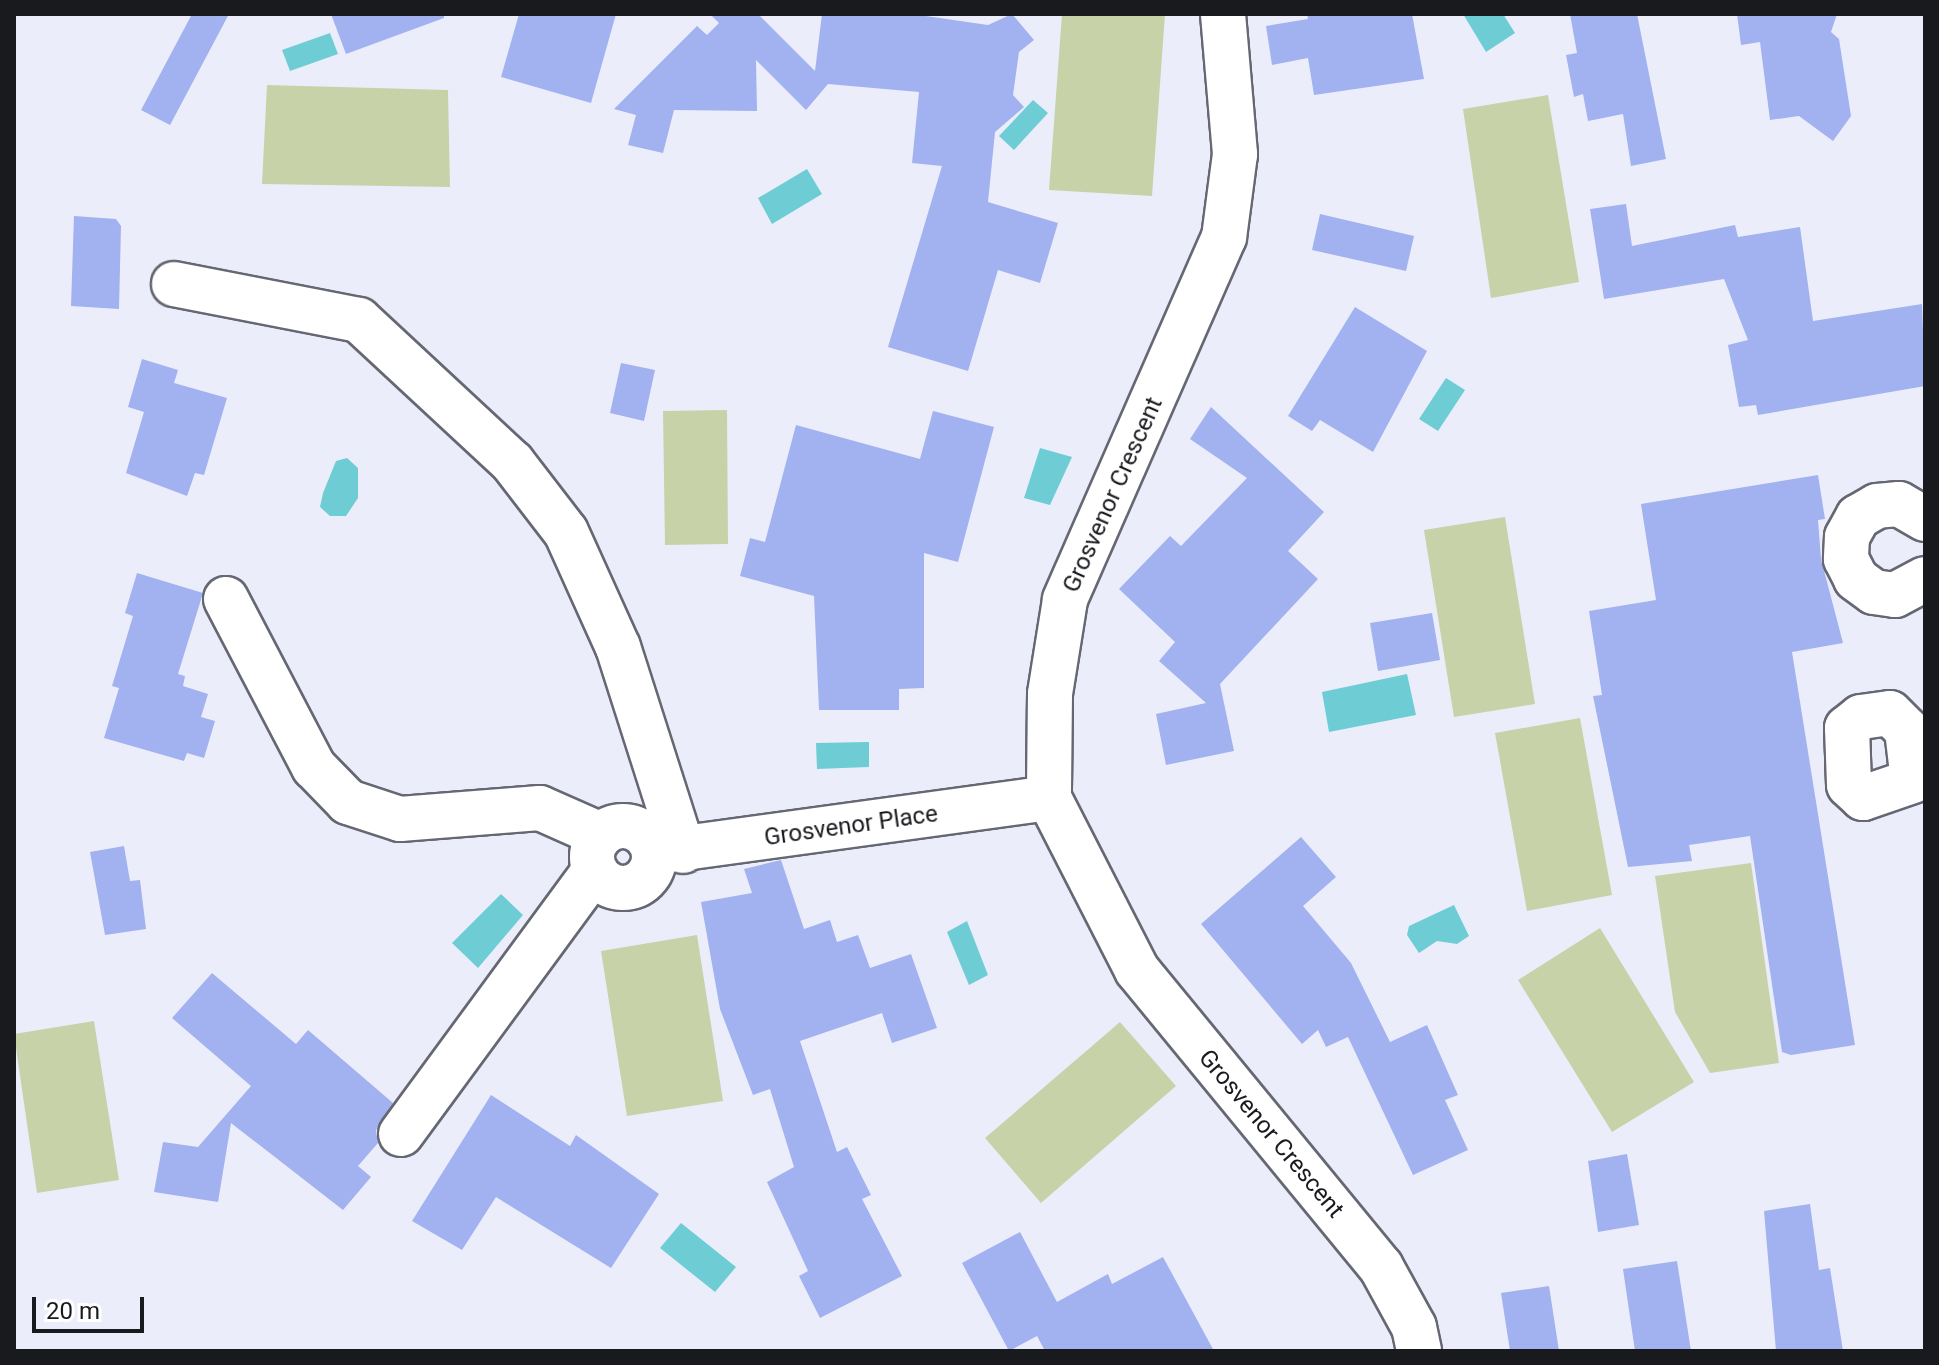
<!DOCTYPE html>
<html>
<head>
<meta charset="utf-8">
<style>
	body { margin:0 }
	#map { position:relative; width:1939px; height:1365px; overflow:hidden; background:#ebeefa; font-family:Roboto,sans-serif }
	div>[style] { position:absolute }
	.green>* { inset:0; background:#c7d2a9 }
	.water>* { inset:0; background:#6dccd4 }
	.building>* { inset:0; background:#a2b1ef }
	.roads { filter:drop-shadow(2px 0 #656872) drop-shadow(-2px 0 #656872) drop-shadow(0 2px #656872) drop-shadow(0 -2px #656872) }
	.minor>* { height:44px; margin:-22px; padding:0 22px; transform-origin:22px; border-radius:22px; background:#fff }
	.minor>.ring { margin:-22px; padding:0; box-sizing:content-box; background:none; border:44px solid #fff; border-radius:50% }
	span { translate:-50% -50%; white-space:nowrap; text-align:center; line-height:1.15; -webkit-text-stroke:7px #fff; paint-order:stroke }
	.street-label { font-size:24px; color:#191a1e }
	.frame { position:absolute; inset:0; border:16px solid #191a1e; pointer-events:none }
	.scale { position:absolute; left:32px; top:1297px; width:112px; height:36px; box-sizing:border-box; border:4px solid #191a1e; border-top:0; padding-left:10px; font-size:24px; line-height:28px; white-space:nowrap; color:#191a1e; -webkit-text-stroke:6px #fff; paint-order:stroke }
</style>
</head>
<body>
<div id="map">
	<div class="green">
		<i style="clip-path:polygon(1062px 14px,1165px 14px,1152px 196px,1049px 190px)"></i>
		<i style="clip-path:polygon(267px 85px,448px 90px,450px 187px,262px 184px)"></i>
		<i style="clip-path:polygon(1548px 95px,1579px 282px,1491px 298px,1463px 109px)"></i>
		<i style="clip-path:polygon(727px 410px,728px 544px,665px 545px,663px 411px)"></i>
		<i style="clip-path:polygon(1505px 517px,1535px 704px,1454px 717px,1424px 530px)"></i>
		<i style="clip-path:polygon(1580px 718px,1612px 895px,1527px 911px,1495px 733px)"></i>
		<i style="clip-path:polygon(1751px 863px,1779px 1063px,1710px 1073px,1675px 1012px,1655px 876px)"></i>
		<i style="clip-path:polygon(1600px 928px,1694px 1082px,1612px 1132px,1518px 980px)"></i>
		<i style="clip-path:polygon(697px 935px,723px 1101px,627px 1116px,601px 951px)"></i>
		<i style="clip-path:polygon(94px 1021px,119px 1180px,37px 1193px,14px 1034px)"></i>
		<i style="clip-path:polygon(1120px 1022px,1176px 1086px,1041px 1203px,985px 1138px)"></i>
	</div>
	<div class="water">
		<i style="clip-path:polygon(1463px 14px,1503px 14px,1515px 33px,1486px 52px)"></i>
		<i style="clip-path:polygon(330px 33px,338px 54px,290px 71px,282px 50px)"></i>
		<i style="clip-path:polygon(1033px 100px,1048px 113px,1014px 150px,999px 136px)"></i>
		<i style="clip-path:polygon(807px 169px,822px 194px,772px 224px,758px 198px)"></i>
		<i style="clip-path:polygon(1446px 378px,1465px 390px,1438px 431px,1419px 419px)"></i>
		<i style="clip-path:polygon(1040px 448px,1072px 457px,1050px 505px,1024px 498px)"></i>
		<i style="clip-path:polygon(347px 458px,358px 468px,358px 498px,346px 516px,330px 516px,320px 507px,323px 493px,336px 461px)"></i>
		<i style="clip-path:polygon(1407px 674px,1416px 715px,1329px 732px,1322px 692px)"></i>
		<i style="clip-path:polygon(869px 742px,869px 767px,817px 769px,816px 743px)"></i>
		<i style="clip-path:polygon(501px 894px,523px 915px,478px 968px,452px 943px)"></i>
		<i style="clip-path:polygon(1454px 905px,1469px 936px,1457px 944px,1437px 941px,1419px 953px,1407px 935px,1409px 926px)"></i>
		<i style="clip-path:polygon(967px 921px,988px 975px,969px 985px,947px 932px)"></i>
		<i style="clip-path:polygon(681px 1223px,736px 1267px,715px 1292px,660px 1248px)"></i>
	</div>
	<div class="building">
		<i style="clip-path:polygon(192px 14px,229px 14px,170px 125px,141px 110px)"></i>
		<i style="clip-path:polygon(331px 14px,444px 14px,444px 18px,346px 54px)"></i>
		<i style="clip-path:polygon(519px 14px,616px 14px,591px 103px,501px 77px)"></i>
		<i style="clip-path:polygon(710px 14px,758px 14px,815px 71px,822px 14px,912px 14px,988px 25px,1012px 14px,1034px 40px,1019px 52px,1013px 95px,1024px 107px,995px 132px,988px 202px,1058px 223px,1040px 283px,998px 270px,968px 371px,888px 347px,942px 166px,912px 163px,919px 92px,828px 84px,806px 110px,756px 60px,757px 111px,674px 110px,663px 153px,628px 145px,636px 115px,614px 109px,697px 26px,707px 35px,719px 23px)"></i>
		<i style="clip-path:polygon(1307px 14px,1412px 14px,1424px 79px,1314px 95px,1308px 58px,1272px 65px,1266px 26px,1308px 19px)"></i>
		<i style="clip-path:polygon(1570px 14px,1637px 14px,1666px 159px,1631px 166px,1623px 114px,1588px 121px,1583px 94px,1574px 97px,1566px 55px,1577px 53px)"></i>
		<i style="clip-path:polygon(1737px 14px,1837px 14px,1831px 32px,1839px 39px,1851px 116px,1833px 141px,1799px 116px,1770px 120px,1760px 42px,1741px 45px)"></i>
		<i style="clip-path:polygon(1626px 204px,1632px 246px,1735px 225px,1738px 237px,1800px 227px,1813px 321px,1922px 304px,1925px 386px,1758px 415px,1756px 405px,1739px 407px,1728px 345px,1748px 340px,1724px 279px,1604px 299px,1590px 209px)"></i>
		<i style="clip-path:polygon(1320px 214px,1414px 236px,1406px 271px,1312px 250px)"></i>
		<i style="clip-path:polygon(74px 216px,116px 219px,121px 226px,119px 309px,71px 306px)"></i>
		<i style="clip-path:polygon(1355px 307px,1427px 351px,1373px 452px,1320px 420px,1312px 431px,1288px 416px)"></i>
		<i style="clip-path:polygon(142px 359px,178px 370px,174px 383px,227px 398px,204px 475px,195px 473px,187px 496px,126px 473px,144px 412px,128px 407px)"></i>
		<i style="clip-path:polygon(621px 363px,655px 370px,644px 421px,610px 413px)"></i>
		<i style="clip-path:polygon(1211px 407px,1324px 512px,1288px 551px,1318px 579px,1220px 684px,1234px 751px,1166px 765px,1156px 714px,1206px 703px,1159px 661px,1175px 642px,1119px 589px,1170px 536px,1181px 546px,1247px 478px,1190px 439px)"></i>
		<i style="clip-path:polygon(933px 411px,994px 427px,958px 562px,924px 553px,924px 688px,899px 689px,899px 710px,819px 710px,814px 596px,740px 576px,750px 538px,765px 542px,796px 425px,920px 459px)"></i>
		<i style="clip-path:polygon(1818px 475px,1825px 519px,1818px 520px,1821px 559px,1843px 643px,1792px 652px,1855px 1045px,1791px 1055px,1782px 1052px,1750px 836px,1689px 845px,1692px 861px,1628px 867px,1593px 696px,1602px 695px,1589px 611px,1656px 600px,1641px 504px)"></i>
		<i style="clip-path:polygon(137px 573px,203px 593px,178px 674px,185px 676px,183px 686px,208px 694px,201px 717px,215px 721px,204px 758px,187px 753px,184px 761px,104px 738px,119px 688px,112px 686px,133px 616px,125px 613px)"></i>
		<i style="clip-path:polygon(1432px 613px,1440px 660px,1378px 671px,1370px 623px)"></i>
		<i style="clip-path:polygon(1301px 837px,1336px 877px,1303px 906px,1351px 963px,1390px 1042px,1427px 1025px,1458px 1095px,1445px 1100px,1468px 1150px,1413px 1175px,1348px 1037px,1326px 1047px,1318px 1030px,1302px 1044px,1201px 924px)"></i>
		<i style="clip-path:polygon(124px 846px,130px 881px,140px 880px,146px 929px,105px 935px,90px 852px)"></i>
		<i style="clip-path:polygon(781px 860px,804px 929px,830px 920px,837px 942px,858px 935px,870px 968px,911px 954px,937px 1028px,892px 1043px,882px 1013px,800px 1041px,837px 1152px,847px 1147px,871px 1195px,862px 1199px,902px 1276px,820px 1318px,799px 1276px,808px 1271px,767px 1182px,794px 1167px,770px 1089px,753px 1095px,720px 1009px,701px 902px,752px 893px,744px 869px)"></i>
		<i style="clip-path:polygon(212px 973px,296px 1044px,308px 1030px,393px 1103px,376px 1130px,378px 1143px,358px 1166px,371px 1177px,343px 1210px,231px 1123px,218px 1202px,154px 1192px,163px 1142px,198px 1147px,251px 1086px,172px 1018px)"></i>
		<i style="clip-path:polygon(491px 1095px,570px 1146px,576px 1135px,659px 1194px,611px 1268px,496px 1197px,462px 1250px,412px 1221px)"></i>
		<i style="clip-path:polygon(1627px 1154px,1639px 1225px,1598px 1232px,1588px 1161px)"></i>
		<i style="clip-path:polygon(1810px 1204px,1819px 1270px,1830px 1268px,1843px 1351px,1776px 1351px,1764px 1211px)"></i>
		<i style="clip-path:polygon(1020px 1232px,1057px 1302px,1108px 1274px,1112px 1284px,1163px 1257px,1214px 1351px,1045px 1351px,1037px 1336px,1009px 1351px,962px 1263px)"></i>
		<i style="clip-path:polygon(1677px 1261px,1691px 1351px,1635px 1351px,1623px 1269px)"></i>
		<i style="clip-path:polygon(1549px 1286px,1559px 1351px,1510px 1351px,1501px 1293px)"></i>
	</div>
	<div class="roads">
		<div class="minor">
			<i style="left:1223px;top:14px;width:141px;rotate:85.1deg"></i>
			<i style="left:1235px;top:154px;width:84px;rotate:97.5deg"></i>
			<i style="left:1224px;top:237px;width:396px;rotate:113.7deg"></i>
			<i style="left:1065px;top:600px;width:95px;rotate:99.1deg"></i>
			<i style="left:1050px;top:694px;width:104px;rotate:90.6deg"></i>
			<i style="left:1049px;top:798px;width:193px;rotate:62.9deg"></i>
			<i style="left:1137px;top:970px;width:384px;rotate:50.6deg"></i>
			<i style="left:1381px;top:1267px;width:68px;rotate:61.2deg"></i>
			<i style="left:1414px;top:1327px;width:25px;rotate:78deg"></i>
			<i style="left:174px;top:284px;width:188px;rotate:11deg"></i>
			<i style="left:359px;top:320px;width:209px;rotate:42.9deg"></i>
			<i style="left:512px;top:462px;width:88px;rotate:52.4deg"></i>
			<i style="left:566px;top:532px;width:126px;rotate:65.7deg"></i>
			<i style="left:618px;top:647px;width:214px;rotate:72.3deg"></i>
			<i style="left:1925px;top:519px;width:30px;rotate:-150deg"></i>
			<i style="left:1899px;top:504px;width:22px;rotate:175deg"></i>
			<i style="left:1877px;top:506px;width:22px;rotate:150deg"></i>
			<i style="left:1858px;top:517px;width:23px;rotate:119deg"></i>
			<i style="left:1847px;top:537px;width:22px;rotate:93deg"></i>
			<i style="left:1846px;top:559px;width:22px;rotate:63deg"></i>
			<i style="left:1856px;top:579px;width:22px;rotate:36deg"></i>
			<i style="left:1874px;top:592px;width:21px;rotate:8deg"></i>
			<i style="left:1895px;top:595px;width:34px;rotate:-28deg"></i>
			<i style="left:226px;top:599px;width:190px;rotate:62.4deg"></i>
			<i style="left:314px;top:767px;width:49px;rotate:45.8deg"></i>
			<i style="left:348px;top:802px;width:55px;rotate:18.1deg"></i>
			<i style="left:400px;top:819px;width:140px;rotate:-4.5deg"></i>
			<i style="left:540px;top:808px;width:67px;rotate:23.9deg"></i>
			<i style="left:1890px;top:713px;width:24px;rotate:45deg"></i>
			<i style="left:1907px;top:730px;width:51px;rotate:83.3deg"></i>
			<i style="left:1913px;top:781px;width:53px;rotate:161.2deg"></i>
			<i style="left:1863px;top:798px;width:19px;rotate:-137deg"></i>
			<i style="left:1849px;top:785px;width:57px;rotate:-92deg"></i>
			<i style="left:1847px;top:728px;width:18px;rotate:-38deg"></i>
			<i style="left:1861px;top:717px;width:29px;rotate:-8deg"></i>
			<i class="ring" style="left:592px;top:826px;width:18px;height:18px"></i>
			<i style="left:655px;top:852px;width:398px;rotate:-7.8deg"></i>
			<i style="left:401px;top:1134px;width:326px;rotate:-53.7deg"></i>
		</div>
	</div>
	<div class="street-label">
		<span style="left:1113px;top:495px;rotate:-66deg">Grosvenor Crescent</span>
		<span style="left:851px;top:826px;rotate:-8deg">Grosvenor Place</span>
		<span style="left:1271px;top:1134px;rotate:50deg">Grosvenor Crescent</span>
	</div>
	<div class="frame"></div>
	<div class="scale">20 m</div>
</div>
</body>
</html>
